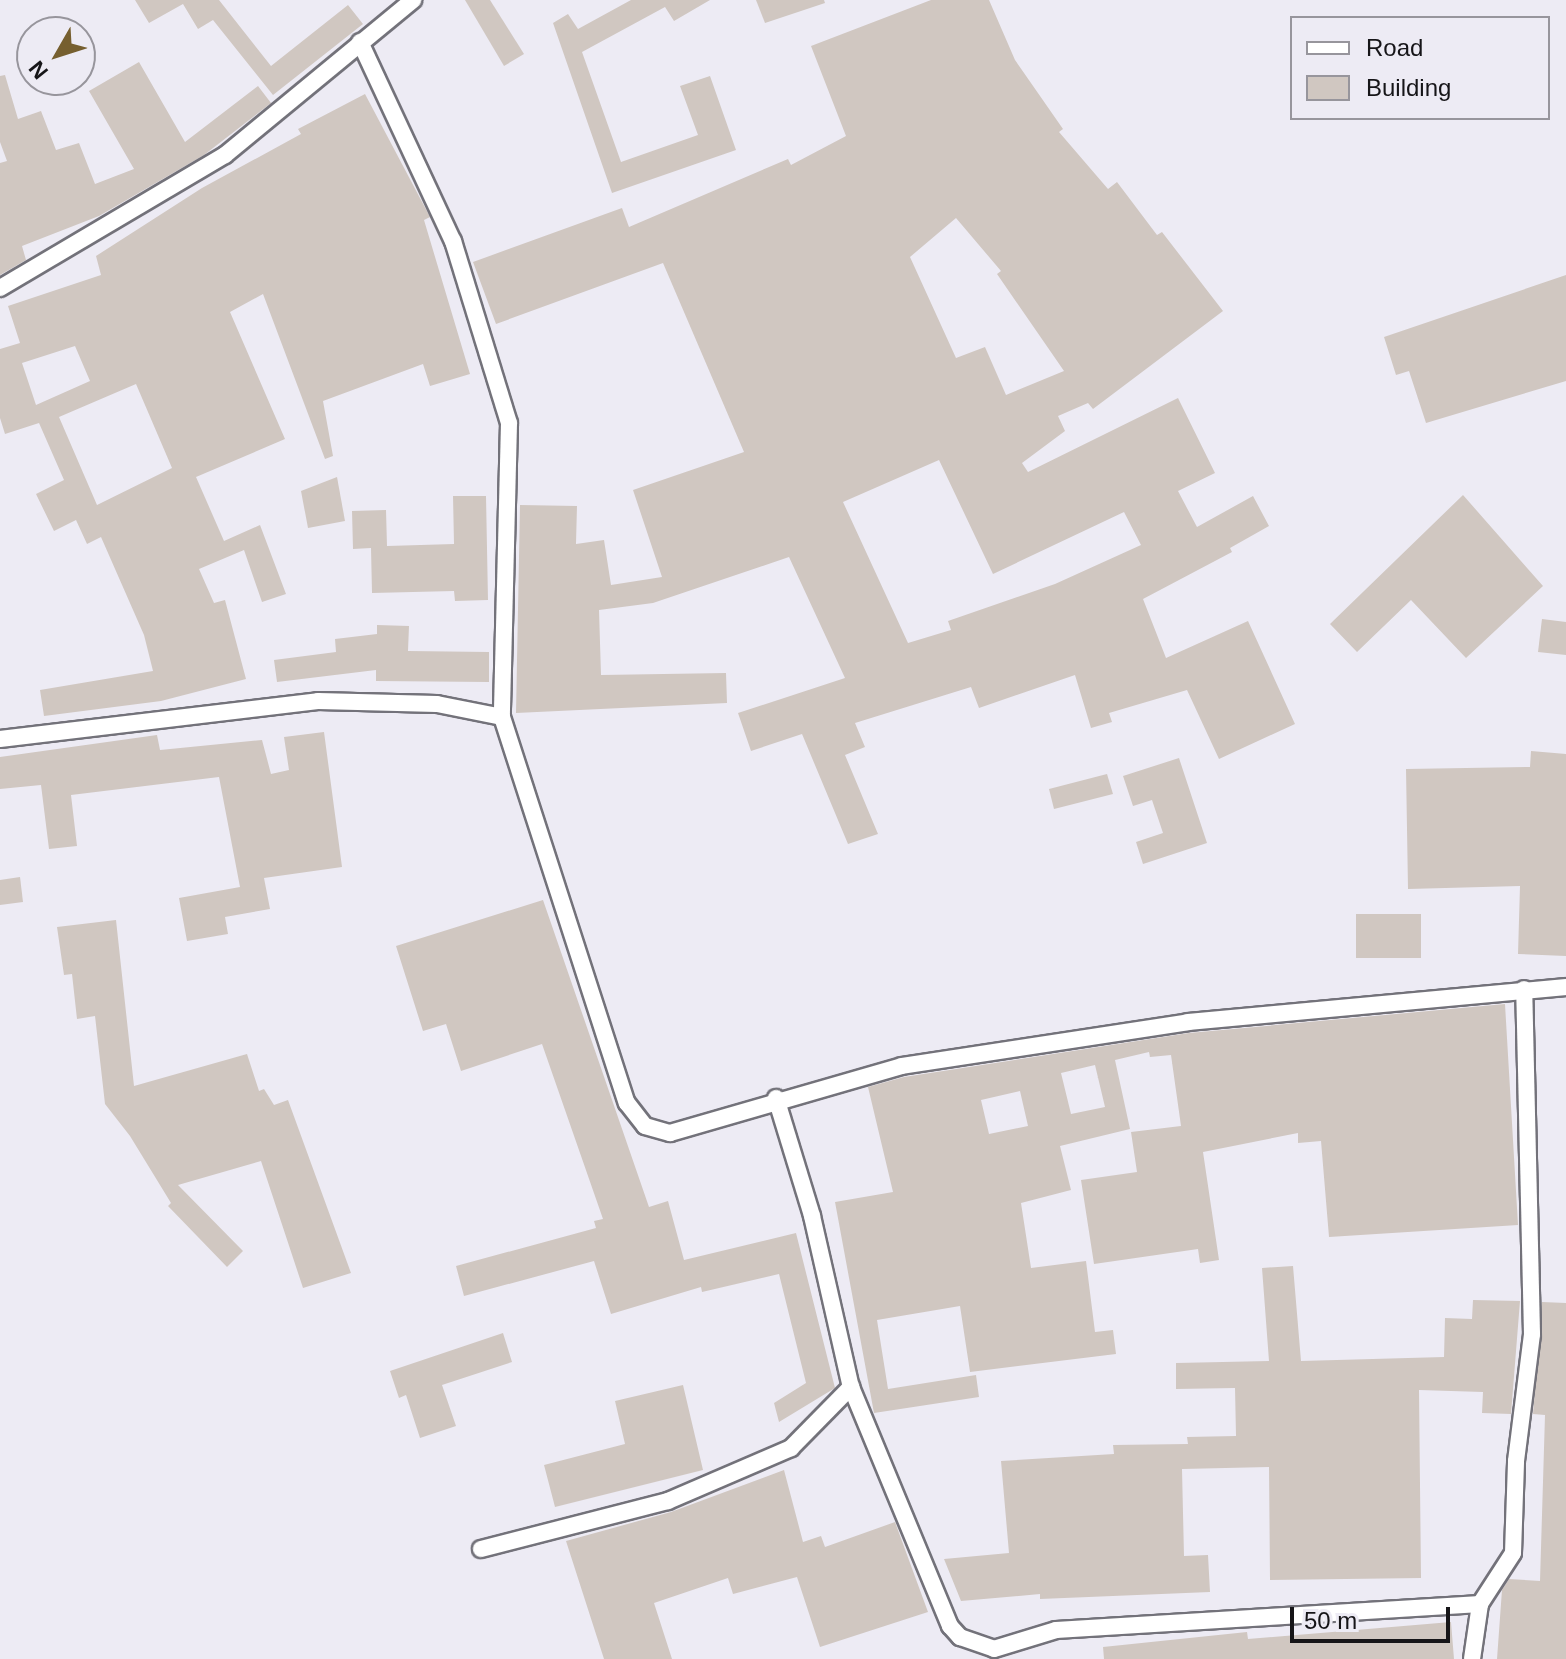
<!DOCTYPE html>
<html>
<head>
<meta charset="utf-8">
<style>
	body { margin:0 }
	#map { position:relative; width:1566px; height:1659px; overflow:hidden; background:#edebf4; font-family:Arial,sans-serif }
	div>[style] { position:absolute }
	.building>* { inset:0; background:#d0c7c1 }
	.roads { filter:drop-shadow(2px 0 #73727a) drop-shadow(-2px 0 #73727a) drop-shadow(0 2px #73727a) drop-shadow(0 -2px #73727a) }
	.minor>* { height:16px; margin:-8px; padding:0 8px; transform-origin:8px; border-radius:8px; background:#fff }
	span { translate:-50% -50%; white-space:nowrap; text-align:center; line-height:1.15; -webkit-text-stroke:6px #edebf4; paint-order:stroke }
	.legend { position:absolute; left:1290px; top:16px; width:260px; height:104px; box-sizing:border-box; background:#edebf4; border:2px solid #97959c; margin:0; padding:10px 14px; list-style:none; font-size:24px; color:#161518 }
	.legend li { display:flex; align-items:center; gap:16px; height:40px }
	.legend b { width:40px; border:2px solid #97959c }
	.north { position:absolute; left:16px; top:16px; width:80px; height:80px; box-sizing:border-box; background:#edebf4; border:2px solid #97959c; border-radius:50%; rotate:231deg; font-size:22px; font-weight:700; line-height:32px; text-align:center; color:#161518 }
	.north::after { content:''; display:block; margin:auto; width:28px; height:36px; background:#765f2f; clip-path:polygon(50% 0,100% 100%,50% 72%,0 100%) }
	.scale { position:absolute; left:1290px; top:1607px; width:160px; height:36px; box-sizing:border-box; border:4px solid #161518; border-top:0; padding-left:10px; font-size:24px; line-height:28px; white-space:nowrap; color:#161518; -webkit-text-stroke:6px #edebf4; paint-order:stroke }
</style>
</head>
<body>
<div id="map">
	<div class="building">
		<i style="clip-path:polygon(135px 0,219px 0,271px 66px,348px 5px,363px 24px,273px 95px,213px 20px,198px 29px,183px 4px,149px 23px)"></i>
		<i style="clip-path:polygon(465px 0,490px 0,524px 54px,504px 66px)"></i>
		<i style="clip-path:polygon(631px 0,710px 0,674px 21px,665px 7px,582px 52px,621px 162px,698px 135px,680px 86px,710px 76px,736px 150px,612px 193px,553px 23px,568px 14px,578px 29px)"></i>
		<i style="clip-path:polygon(756px 0,824px 0,825px 3px,765px 23px)"></i>
		<i style="clip-path:polygon(evenodd,931px 0,989px 0,1015px 60px,1063px 129px,1059px 132px,1108px 189px,1117px 182px,1157px 235px,1162px 232px,1223px 311px,1093px 409px,1088px 403px,1058px 416px,1065px 431px,1022px 463px,1028px 472px,1178px 398px,1215px 473px,1178px 491px,1197px 527px,1253px 496px,1269px 526px,1230px 548px,1232px 552px,1143px 599px,1166px 658px,1248px 621px,1295px 724px,1219px 759px,1187px 690px,1109px 713px,1112px 722px,1091px 728px,1075px 675px,979px 708px,971px 687px,855px 723px,865px 747px,845px 755px,878px 834px,848px 844px,802px 734px,751px 751px,738px 713px,845px 678px,789px 557px,653px 603px,599px 610px,601px 675px,726px 673px,727px 703px,516px 713px,520px 505px,577px 506px,576px 544px,604px 540px,611px 585px,662px 577px,633px 490px,744px 452px,663px 263px,496px 324px,473px 262px,622px 208px,629px 227px,788px 159px,791px 165px,846px 136px,811px 46px,931px 0,956px 218px,1001px 271px,997px 274px,1064px 371px,1006px 395px,985px 347px,956px 358px,910px 257px,956px 218px,931px 0,939px 460px,993px 574px,1124px 512px,1141px 545px,1055px 584px,948px 621px,951px 630px,908px 643px,843px 502px,939px 460px)"></i>
		<i style="clip-path:polygon(139px 62px,185px 142px,258px 86px,271px 103px,204px 155px,99px 216px,22px 246px,26px 260px,0 275px,0 163px,7px 161px,0 142px,0 76px,5px 75px,18px 119px,41px 111px,56px 150px,79px 143px,95px 184px,134px 169px,89px 91px)"></i>
		<i style="clip-path:polygon(evenodd,365px 94px,430px 217px,424px 220px,470px 374px,430px 386px,423px 364px,323px 401px,333px 456px,325px 459px,263px 294px,230px 312px,285px 439px,196px 477px,224px 541px,260px 525px,286px 594px,262px 602px,244px 550px,199px 569px,214px 603px,225px 600px,246px 679px,161px 701px,44px 716px,40px 690px,153px 671px,144px 635px,101px 537px,87px 544px,76px 520px,54px 531px,36px 494px,64px 480px,39px 423px,5px 434px,0 418px,0 349px,20px 343px,8px 306px,101px 275px,96px 256px,202px 188px,301px 134px,298px 129px,365px 94px,75px 346px,90px 381px,36px 405px,22px 363px,75px 346px,365px 94px,136px 384px,172px 468px,97px 505px,59px 417px,136px 384px)"></i>
		<i style="clip-path:polygon(1566px 275px,1566px 381px,1426px 423px,1409px 371px,1396px 375px,1384px 337px)"></i>
		<i style="clip-path:polygon(337px 477px,345px 521px,308px 528px,301px 491px)"></i>
		<i style="clip-path:polygon(1463px 495px,1543px 586px,1466px 658px,1411px 600px,1357px 652px,1330px 624px)"></i>
		<i style="clip-path:polygon(453px 496px,486px 496px,488px 600px,455px 601px,454px 591px,372px 593px,371px 548px,353px 549px,352px 511px,386px 510px,387px 546px,454px 544px)"></i>
		<i style="clip-path:polygon(1542px 619px,1566px 622px,1566px 655px,1538px 652px)"></i>
		<i style="clip-path:polygon(377px 625px,409px 626px,408px 651px,489px 652px,489px 682px,376px 681px,376px 670px,277px 682px,274px 660px,336px 652px,335px 639px,377px 634px)"></i>
		<i style="clip-path:polygon(324px 732px,342px 867px,264px 878px,270px 909px,225px 917px,228px 934px,187px 941px,179px 898px,240px 887px,219px 777px,71px 795px,77px 846px,49px 849px,41px 785px,0 789px,0 757px,157px 735px,160px 750px,262px 740px,271px 774px,289px 770px,284px 737px)"></i>
		<i style="clip-path:polygon(1531px 751px,1566px 754px,1566px 956px,1518px 954px,1520px 886px,1408px 889px,1406px 769px,1530px 767px)"></i>
		<i style="clip-path:polygon(1179px 758px,1207px 843px,1143px 864px,1136px 842px,1163px 833px,1152px 800px,1133px 806px,1123px 776px)"></i>
		<i style="clip-path:polygon(1107px 774px,1113px 794px,1054px 809px,1049px 789px)"></i>
		<i style="clip-path:polygon(20px 877px,23px 902px,0 905px,0 880px)"></i>
		<i style="clip-path:polygon(543px 900px,649px 1207px,668px 1201px,684px 1260px,796px 1233px,835px 1388px,779px 1422px,774px 1403px,806px 1383px,779px 1274px,702px 1292px,701px 1287px,611px 1314px,594px 1261px,464px 1296px,456px 1266px,596px 1228px,594px 1221px,603px 1219px,542px 1044px,461px 1071px,446px 1024px,423px 1031px,396px 946px)"></i>
		<i style="clip-path:polygon(1356px 914px,1421px 914px,1421px 958px,1356px 958px)"></i>
		<i style="clip-path:polygon(116px 920px,134px 1086px,247px 1054px,259px 1091px,264px 1089px,274px 1105px,288px 1100px,351px 1273px,303px 1288px,261px 1161px,178px 1185px,243px 1251px,227px 1267px,168px 1206px,171px 1203px,130px 1136px,105px 1104px,95px 1016px,77px 1019px,72px 974px,64px 975px,57px 927px)"></i>
		<i style="clip-path:polygon(evenodd,1505px 1004px,1518px 1225px,1329px 1237px,1321px 1141px,1298px 1143px,1298px 1133px,1203px 1152px,1219px 1260px,1200px 1263px,1198px 1249px,1094px 1264px,1081px 1180px,1137px 1172px,1131px 1132px,1181px 1126px,1171px 1055px,1150px 1057px,1149px 1052px,1115px 1060px,1130px 1129px,1060px 1146px,1071px 1190px,1021px 1203px,1031px 1268px,1086px 1261px,1095px 1332px,1113px 1330px,1116px 1354px,970px 1372px,960px 1306px,877px 1320px,888px 1389px,976px 1375px,979px 1397px,874px 1413px,835px 1202px,893px 1192px,868px 1087px,904px 1077px,1189px 1033px,1505px 1004px,1095px 1065px,1105px 1107px,1071px 1114px,1061px 1073px,1095px 1065px,1505px 1004px,1020px 1091px,1028px 1126px,989px 1134px,981px 1100px,1020px 1091px)"></i>
		<i style="clip-path:polygon(1293px 1266px,1301px 1361px,1444px 1357px,1445px 1318px,1472px 1319px,1473px 1300px,1520px 1301px,1511px 1414px,1482px 1413px,1483px 1392px,1419px 1390px,1421px 1578px,1270px 1580px,1269px 1467px,1182px 1469px,1184px 1556px,1208px 1555px,1210px 1592px,1040px 1599px,1040px 1594px,961px 1601px,944px 1559px,1009px 1553px,1001px 1461px,1114px 1454px,1113px 1445px,1188px 1444px,1187px 1437px,1236px 1436px,1235px 1388px,1176px 1389px,1176px 1363px,1269px 1361px,1262px 1268px)"></i>
		<i style="clip-path:polygon(1542px 1302px,1566px 1303px,1566px 1659px,1497px 1659px,1502px 1590px,1509px 1579px,1540px 1581px,1545px 1415px,1533px 1414px)"></i>
		<i style="clip-path:polygon(503px 1333px,512px 1362px,442px 1385px,456px 1426px,420px 1438px,406px 1395px,399px 1398px,390px 1371px)"></i>
		<i style="clip-path:polygon(683px 1385px,703px 1470px,555px 1507px,544px 1465px,625px 1444px,615px 1401px)"></i>
		<i style="clip-path:polygon(784px 1470px,803px 1542px,821px 1536px,825px 1547px,895px 1522px,928px 1612px,820px 1647px,797px 1577px,733px 1594px,728px 1578px,654px 1603px,672px 1659px,604px 1659px,566px 1541px,671px 1512px)"></i>
		<i style="clip-path:polygon(1451px 1622px,1454px 1659px,1104px 1659px,1103px 1647px,1247px 1632px,1248px 1639px)"></i>
	</div>
	<div class="roads">
		<div class="minor">
			<i style="left:360px;top:42px;width:220px;rotate:65deg"></i>
			<i style="left:453px;top:241px;width:190px;rotate:72.9deg"></i>
			<i style="left:509px;top:423px;width:294px;rotate:91.4deg"></i>
			<i style="left:502px;top:717px;width:406px;rotate:72.1deg"></i>
			<i style="left:627px;top:1103px;width:29px;rotate:52deg"></i>
			<i style="left:645px;top:1126px;width:26px;rotate:16deg"></i>
			<i style="left:670px;top:1133px;width:241px;rotate:-16.1deg"></i>
			<i style="left:902px;top:1066px;width:289px;rotate:-8.7deg"></i>
			<i style="left:1188px;top:1022px;width:380px;rotate:-5.3deg"></i>
			<i style="left:0;top:288px;width:261px;rotate:-30.6deg"></i>
			<i style="left:225px;top:155px;width:244px;rotate:-39.5deg"></i>
			<i style="left:0;top:739px;width:320px;rotate:-6.8deg"></i>
			<i style="left:318px;top:701px;width:119px;rotate:1.4deg"></i>
			<i style="left:437px;top:704px;width:66px;rotate:11.3deg"></i>
			<i style="left:776px;top:1098px;width:123px;rotate:73deg"></i>
			<i style="left:812px;top:1216px;width:175px;rotate:77.2deg"></i>
			<i style="left:851px;top:1387px;width:259px;rotate:67.5deg"></i>
			<i style="left:950px;top:1626px;width:15px;rotate:48deg"></i>
			<i style="left:960px;top:1637px;width:36px;rotate:19deg"></i>
			<i style="left:994px;top:1649px;width:65px;rotate:-17deg"></i>
			<i style="left:1056px;top:1630px;width:425px;rotate:-3.5deg"></i>
			<i style="left:481px;top:1549px;width:193px;rotate:-14.4deg"></i>
			<i style="left:668px;top:1501px;width:134px;rotate:-23.3deg"></i>
			<i style="left:791px;top:1448px;width:86px;rotate:-45.5deg"></i>
			<i style="left:1472px;top:1659px;width:56px;rotate:-81.7deg"></i>
			<i style="left:1480px;top:1604px;width:61px;rotate:-57.1deg"></i>
			<i style="left:1513px;top:1553px;width:92px;rotate:-88.1deg"></i>
			<i style="left:1516px;top:1461px;width:128px;rotate:-82.8deg"></i>
			<i style="left:1532px;top:1334px;width:345px;rotate:-91.3deg"></i>
		</div>
	</div>
	<ul class="legend">
	<li><b style="height:10px;background:#fff"></b>Road</li>
	<li><b style="height:22px;background:#d0c7c1"></b>Building</li>
	</ul>
	<div class="north">N</div>
	<div class="scale">50 m</div>
</div>
</body>
</html>
